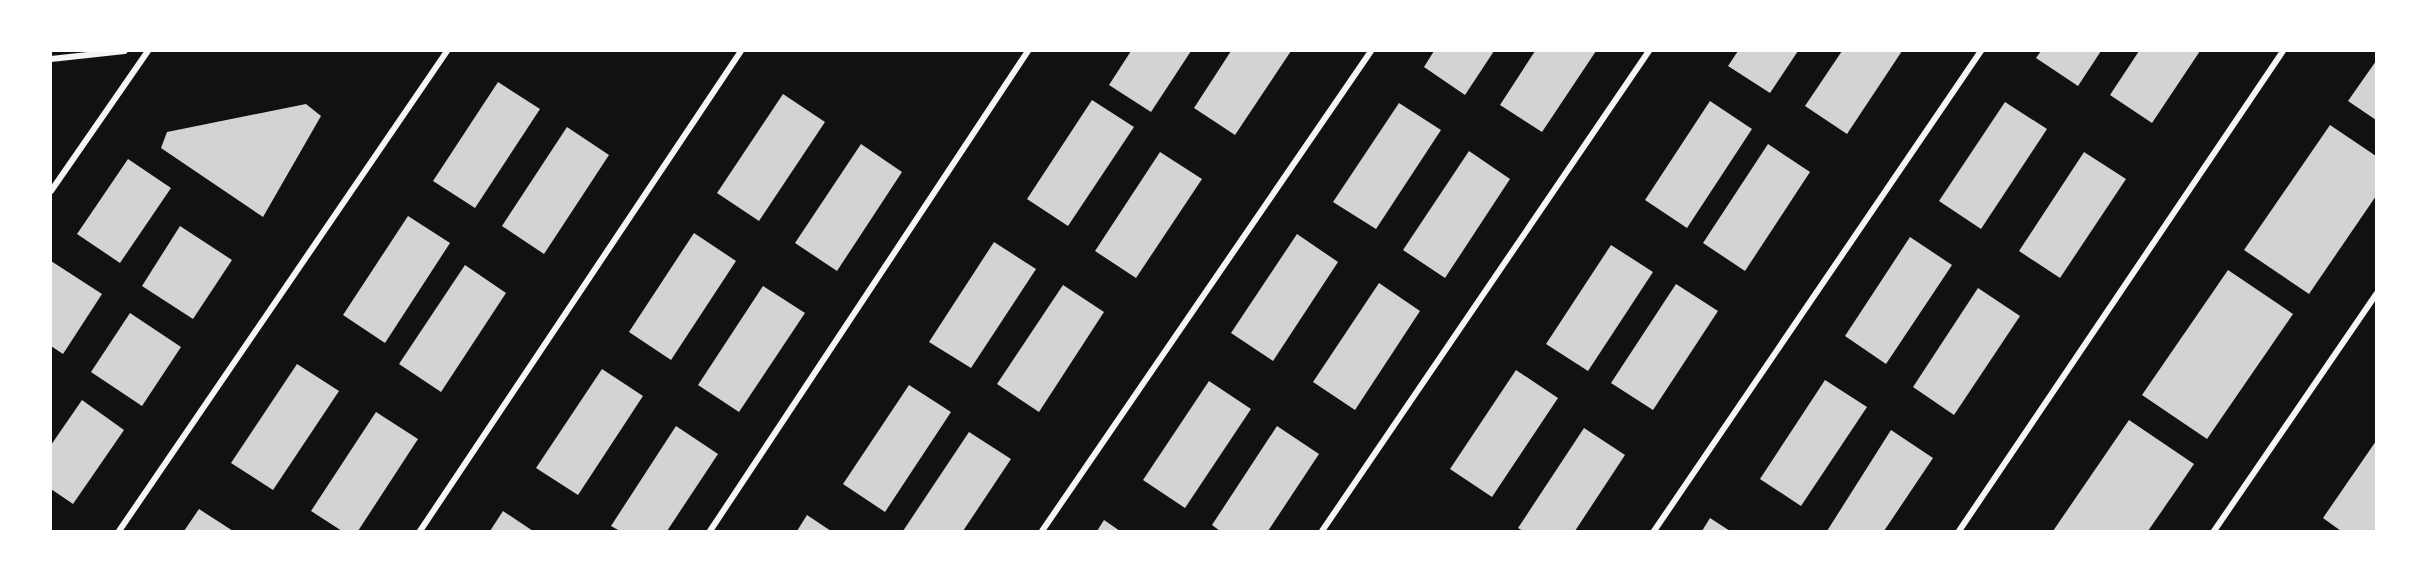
<!DOCTYPE html>
<html>
<head>
<meta charset="utf-8">
<style>
	body { margin:0 }
	#map { position:relative; width:2427px; height:582px; overflow:hidden; background:#111; font-family:"Sofia Sans Condensed",sans-serif }
	div>[style] { position:absolute }
	.building>* { inset:0; background:#d3d3d3 }
	.minor>* { height:6px; margin:-3px; padding:0 3px; transform-origin:3px; border-radius:3px; background:#f5f5f5 }
	span { translate:-50% -50%; white-space:nowrap; text-align:center; line-height:1.15; -webkit-text-stroke:4.5px #fff; paint-order:stroke }
	.frame { position:absolute; inset:0; border:52px solid #fff; pointer-events:none }
</style>
</head>
<body>
<div id="map">
	<div class="building">
		<i style="clip-path:polygon(1131px 51px,1191px 51px,1151px 112px,1109px 85px)"></i>
		<i style="clip-path:polygon(1231px 51px,1291px 51px,1235px 135px,1194px 108px)"></i>
		<i style="clip-path:polygon(1434px 51px,1494px 51px,1465px 95px,1424px 67px)"></i>
		<i style="clip-path:polygon(1535px 51px,1596px 51px,1542px 132px,1500px 105px)"></i>
		<i style="clip-path:polygon(1738px 51px,1798px 51px,1770px 93px,1728px 66px)"></i>
		<i style="clip-path:polygon(1842px 51px,1902px 51px,1847px 134px,1805px 106px)"></i>
		<i style="clip-path:polygon(2041px 51px,2101px 51px,2078px 86px,2036px 58px)"></i>
		<i style="clip-path:polygon(2139px 51px,2200px 51px,2152px 123px,2110px 95px)"></i>
		<i style="clip-path:polygon(2376px 61px,2376px 120px,2348px 101px)"></i>
		<i style="clip-path:polygon(498px 82px,540px 109px,475px 208px,433px 181px)"></i>
		<i style="clip-path:polygon(783px 94px,825px 122px,759px 221px,717px 193px)"></i>
		<i style="clip-path:polygon(1092px 100px,1134px 127px,1068px 226px,1027px 199px)"></i>
		<i style="clip-path:polygon(1710px 101px,1752px 129px,1687px 228px,1645px 200px)"></i>
		<i style="clip-path:polygon(2005px 102px,2047px 129px,1981px 229px,1939px 201px)"></i>
		<i style="clip-path:polygon(1399px 103px,1441px 130px,1376px 229px,1333px 202px)"></i>
		<i style="clip-path:polygon(306px 104px,321px 116px,263px 217px,161px 148px,167px 132px)"></i>
		<i style="clip-path:polygon(2330px 125px,2376px 156px,2376px 196px,2309px 294px,2244px 250px)"></i>
		<i style="clip-path:polygon(567px 127px,609px 155px,544px 254px,502px 226px)"></i>
		<i style="clip-path:polygon(861px 144px,902px 172px,837px 271px,795px 243px)"></i>
		<i style="clip-path:polygon(1768px 144px,1810px 172px,1745px 271px,1703px 243px)"></i>
		<i style="clip-path:polygon(1469px 151px,1510px 179px,1445px 278px,1403px 250px)"></i>
		<i style="clip-path:polygon(1160px 152px,1202px 179px,1136px 278px,1095px 251px)"></i>
		<i style="clip-path:polygon(2084px 152px,2126px 179px,2060px 278px,2019px 251px)"></i>
		<i style="clip-path:polygon(128px 159px,171px 188px,120px 263px,77px 234px)"></i>
		<i style="clip-path:polygon(408px 216px,450px 243px,385px 343px,343px 315px)"></i>
		<i style="clip-path:polygon(180px 226px,232px 260px,193px 319px,142px 286px)"></i>
		<i style="clip-path:polygon(694px 233px,736px 261px,671px 360px,629px 332px)"></i>
		<i style="clip-path:polygon(1297px 234px,1338px 262px,1273px 361px,1231px 333px)"></i>
		<i style="clip-path:polygon(1910px 237px,1952px 265px,1886px 364px,1845px 336px)"></i>
		<i style="clip-path:polygon(994px 242px,1036px 269px,971px 368px,929px 342px)"></i>
		<i style="clip-path:polygon(1611px 245px,1653px 272px,1588px 371px,1546px 344px)"></i>
		<i style="clip-path:polygon(51px 261px,102px 294px,63px 354px,51px 346px)"></i>
		<i style="clip-path:polygon(465px 265px,506px 293px,441px 392px,399px 364px)"></i>
		<i style="clip-path:polygon(2228px 270px,2293px 314px,2207px 439px,2142px 395px)"></i>
		<i style="clip-path:polygon(1379px 283px,1420px 311px,1355px 410px,1313px 382px)"></i>
		<i style="clip-path:polygon(1676px 284px,1718px 311px,1653px 410px,1611px 383px)"></i>
		<i style="clip-path:polygon(1063px 285px,1104px 312px,1039px 412px,997px 384px)"></i>
		<i style="clip-path:polygon(763px 286px,805px 313px,739px 412px,698px 385px)"></i>
		<i style="clip-path:polygon(1978px 288px,2020px 316px,1954px 415px,1913px 387px)"></i>
		<i style="clip-path:polygon(130px 313px,181px 347px,142px 406px,91px 372px)"></i>
		<i style="clip-path:polygon(297px 364px,339px 391px,273px 490px,231px 463px)"></i>
		<i style="clip-path:polygon(602px 369px,643px 396px,578px 495px,536px 468px)"></i>
		<i style="clip-path:polygon(1516px 370px,1558px 398px,1492px 497px,1450px 469px)"></i>
		<i style="clip-path:polygon(1825px 380px,1867px 407px,1801px 506px,1760px 479px)"></i>
		<i style="clip-path:polygon(1209px 381px,1251px 409px,1185px 508px,1143px 480px)"></i>
		<i style="clip-path:polygon(909px 385px,951px 412px,885px 512px,843px 484px)"></i>
		<i style="clip-path:polygon(82px 400px,124px 430px,73px 504px,51px 489px,51px 445px)"></i>
		<i style="clip-path:polygon(376px 412px,418px 439px,358px 531px,342px 531px,311px 511px)"></i>
		<i style="clip-path:polygon(2129px 420px,2194px 464px,2177px 489px,2148px 531px,2053px 531px)"></i>
		<i style="clip-path:polygon(676px 426px,718px 454px,667px 531px,620px 531px,611px 526px)"></i>
		<i style="clip-path:polygon(1277px 426px,1319px 454px,1268px 531px,1220px 531px,1212px 525px)"></i>
		<i style="clip-path:polygon(1584px 428px,1625px 455px,1575px 531px,1523px 531px,1518px 528px)"></i>
		<i style="clip-path:polygon(1891px 430px,1933px 458px,1884px 531px,1827px 531px)"></i>
		<i style="clip-path:polygon(969px 432px,1011px 459px,963px 531px,903px 531px)"></i>
		<i style="clip-path:polygon(2376px 441px,2376px 531px,2341px 531px,2323px 518px)"></i>
		<i style="clip-path:polygon(199px 509px,233px 531px,184px 531px)"></i>
		<i style="clip-path:polygon(503px 511px,533px 531px,490px 531px)"></i>
		<i style="clip-path:polygon(807px 515px,831px 531px,797px 531px)"></i>
		<i style="clip-path:polygon(1710px 518px,1730px 531px,1702px 531px)"></i>
		<i style="clip-path:polygon(1104px 520px,1120px 531px,1097px 531px)"></i>
	</div>
	<div class="minor">
		<i style="left:51px;top:59px;width:74px;rotate:-6.2deg"></i>
		<i style="left:51px;top:191px;width:170px;rotate:-55.3deg"></i>
		<i style="left:119px;top:531px;width:581px;rotate:-55.65deg"></i>
		<i style="left:420px;top:531px;width:577px;rotate:-56.23deg"></i>
		<i style="left:710px;top:531px;width:576px;rotate:-56.48deg"></i>
		<i style="left:1042px;top:531px;width:582px;rotate:-55.57deg"></i>
		<i style="left:1322px;top:531px;width:581px;rotate:-55.74deg"></i>
		<i style="left:1654px;top:531px;width:581px;rotate:-55.74deg"></i>
		<i style="left:1959px;top:531px;width:579px;rotate:-55.98deg"></i>
		<i style="left:2214px;top:531px;width:287px;rotate:-55.6deg"></i>
	</div>
	<div class="frame"></div>
</div>
</body>
</html>
